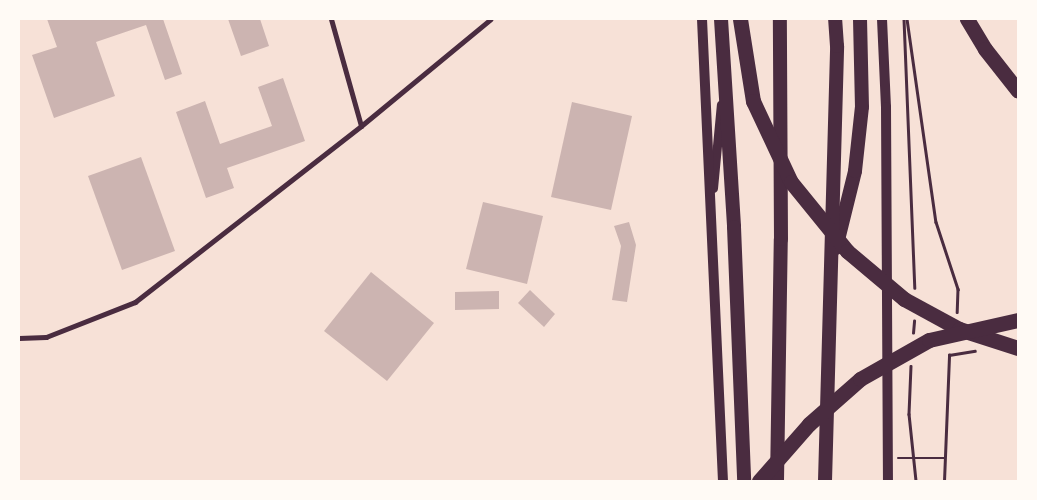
<!DOCTYPE html>
<html>
<head>
<meta charset="utf-8">
<style>
	body { margin:0 }
	#map { position:relative; width:1037px; height:500px; overflow:hidden; background:#f7e1d7; font-family:"Work Sans",sans-serif }
	div>[style] { position:absolute }
	.building>* { inset:0; background:#ccb4b1 }
	.path>* { height:2.5px; margin:-1.25px; padding:0 1.25px; transform-origin:1.25px; border-radius:1.25px; background:#4a2c40 }
	.minor>* { height:5px; margin:-2.5px; padding:0 2.5px; transform-origin:2.5px; border-radius:2.5px; background:#4a2c40 }
	.tertiary>* { height:9px; margin:-4.5px; padding:0 4.5px; transform-origin:4.5px; border-radius:4.5px; background:#4a2c40 }
	.secondary>* { height:10px; margin:-5px; padding:0 5px; transform-origin:5px; border-radius:5px; background:#4a2c40 }
	.trunk>* { height:14px; margin:-7px; padding:0 7px; transform-origin:7px; border-radius:7px; background:#4a2c40 }
	.motorway>* { height:15px; margin:-7.5px; padding:0 7.5px; transform-origin:7.5px; border-radius:7.5px; background:#4a2c40 }
	span { translate:-50% -50%; white-space:nowrap; text-align:center; line-height:1.15; -webkit-text-stroke:5px #fffaf5; paint-order:stroke }
	.frame { position:absolute; inset:0; border:20px solid #fffaf5; pointer-events:none }
</style>
</head>
<body>
<div id="map">
	<div class="building">
		<i style="clip-path:polygon(47px 19px,163px 19px,182px 74px,165px 80px,146px 25px,96px 42px,115px 96px,54px 118px,32px 55px,57px 47px)"></i>
		<i style="clip-path:polygon(228px 19px,260px 19px,269px 46px,241px 56px)"></i>
		<i style="clip-path:polygon(283px 78px,305px 141px,227px 168px,234px 188px,206px 198px,176px 112px,205px 101px,220px 144px,272px 126px,258px 87px)"></i>
		<i style="clip-path:polygon(572px 102px,632px 116px,611px 210px,551px 197px)"></i>
		<i style="clip-path:polygon(141px 157px,175px 251px,122px 270px,88px 176px)"></i>
		<i style="clip-path:polygon(483px 202px,543px 216px,527px 284px,466px 269px)"></i>
		<i style="clip-path:polygon(629px 222px,636px 245px,627px 302px,612px 300px,621px 246px,614px 226px)"></i>
		<i style="clip-path:polygon(371px 272px,434px 323px,387px 381px,324px 331px)"></i>
		<i style="clip-path:polygon(530px 290px,555px 314px,544px 327px,518px 303px)"></i>
		<i style="clip-path:polygon(499px 291px,499px 309px,455px 310px,455px 292px)"></i>
	</div>
	<div class="path">
		<i style="left:904px;top:19px;width:269px;rotate:87.7deg"></i>
		<i style="left:907px;top:19px;width:205px;rotate:81.9deg"></i>
		<i style="left:936px;top:222px;width:71px;rotate:71.8deg"></i>
		<i style="left:958px;top:289px;width:23px;rotate:92deg"></i>
		<i style="left:913px;top:333px;width:12px;rotate:-85deg"></i>
		<i style="left:911px;top:366px;width:48px;rotate:92.4deg"></i>
		<i style="left:909px;top:414px;width:67px;rotate:84deg"></i>
		<i style="left:898px;top:458px;width:46px"></i>
		<i style="left:944px;top:481px;width:126px;rotate:-87.7deg"></i>
		<i style="left:949px;top:355px;width:26px;rotate:-9deg"></i>
	</div>
	<div class="minor">
		<i style="left:331px;top:19px;width:111px;rotate:74.3deg"></i>
		<i style="left:19px;top:338px;width:27px;rotate:-2deg"></i>
		<i style="left:46px;top:337px;width:96px;rotate:-21.5deg"></i>
		<i style="left:135px;top:302px;width:286px;rotate:-37.9deg"></i>
		<i style="left:361px;top:126px;width:168px;rotate:-39.5deg"></i>
	</div>
	<div class="tertiary">
		<i style="left:713px;top:188px;width:84px;rotate:-84.6deg"></i>
	</div>
	<div class="secondary">
		<i style="left:702px;top:19px;width:462px;rotate:87.4deg"></i>
		<i style="left:882px;top:19px;width:88px;rotate:87.4deg"></i>
		<i style="left:886px;top:107px;width:374px;rotate:89.7deg"></i>
	</div>
	<div class="trunk">
		<i style="left:721px;top:19px;width:208px;rotate:86.4deg"></i>
		<i style="left:734px;top:227px;width:254px;rotate:87.7deg"></i>
		<i style="left:836px;top:248px;width:79px;rotate:-76.1deg"></i>
		<i style="left:855px;top:171px;width:64px;rotate:-83.8deg"></i>
		<i style="left:862px;top:107px;width:88px;rotate:-91.3deg"></i>
		<i style="left:777px;top:481px;width:242px;rotate:-89.1deg"></i>
		<i style="left:781px;top:239px;width:220px;rotate:-90.3deg"></i>
		<i style="left:825px;top:481px;width:435px;rotate:-88.4deg"></i>
		<i style="left:837px;top:46px;width:27px;rotate:-94deg"></i>
	</div>
	<div class="motorway">
		<i style="left:740px;top:19px;width:83px;rotate:81deg"></i>
		<i style="left:753px;top:101px;width:89px;rotate:64.9deg"></i>
		<i style="left:791px;top:182px;width:89px;rotate:50.9deg"></i>
		<i style="left:847px;top:251px;width:75px;rotate:40.1deg"></i>
		<i style="left:904px;top:299px;width:63px;rotate:28.6deg"></i>
		<i style="left:959px;top:329px;width:62px;rotate:17.9deg"></i>
		<i style="left:967px;top:19px;width:35px;rotate:59deg"></i>
		<i style="left:985px;top:49px;width:53px;rotate:51.8deg"></i>
		<i style="left:759px;top:481px;width:76px;rotate:-48.7deg"></i>
		<i style="left:809px;top:424px;width:68px;rotate:-41.4deg"></i>
		<i style="left:860px;top:379px;width:79px;rotate:-29.5deg"></i>
		<i style="left:929px;top:340px;width:91px;rotate:-12.7deg"></i>
	</div>
	<div class="frame"></div>
</div>
</body>
</html>
